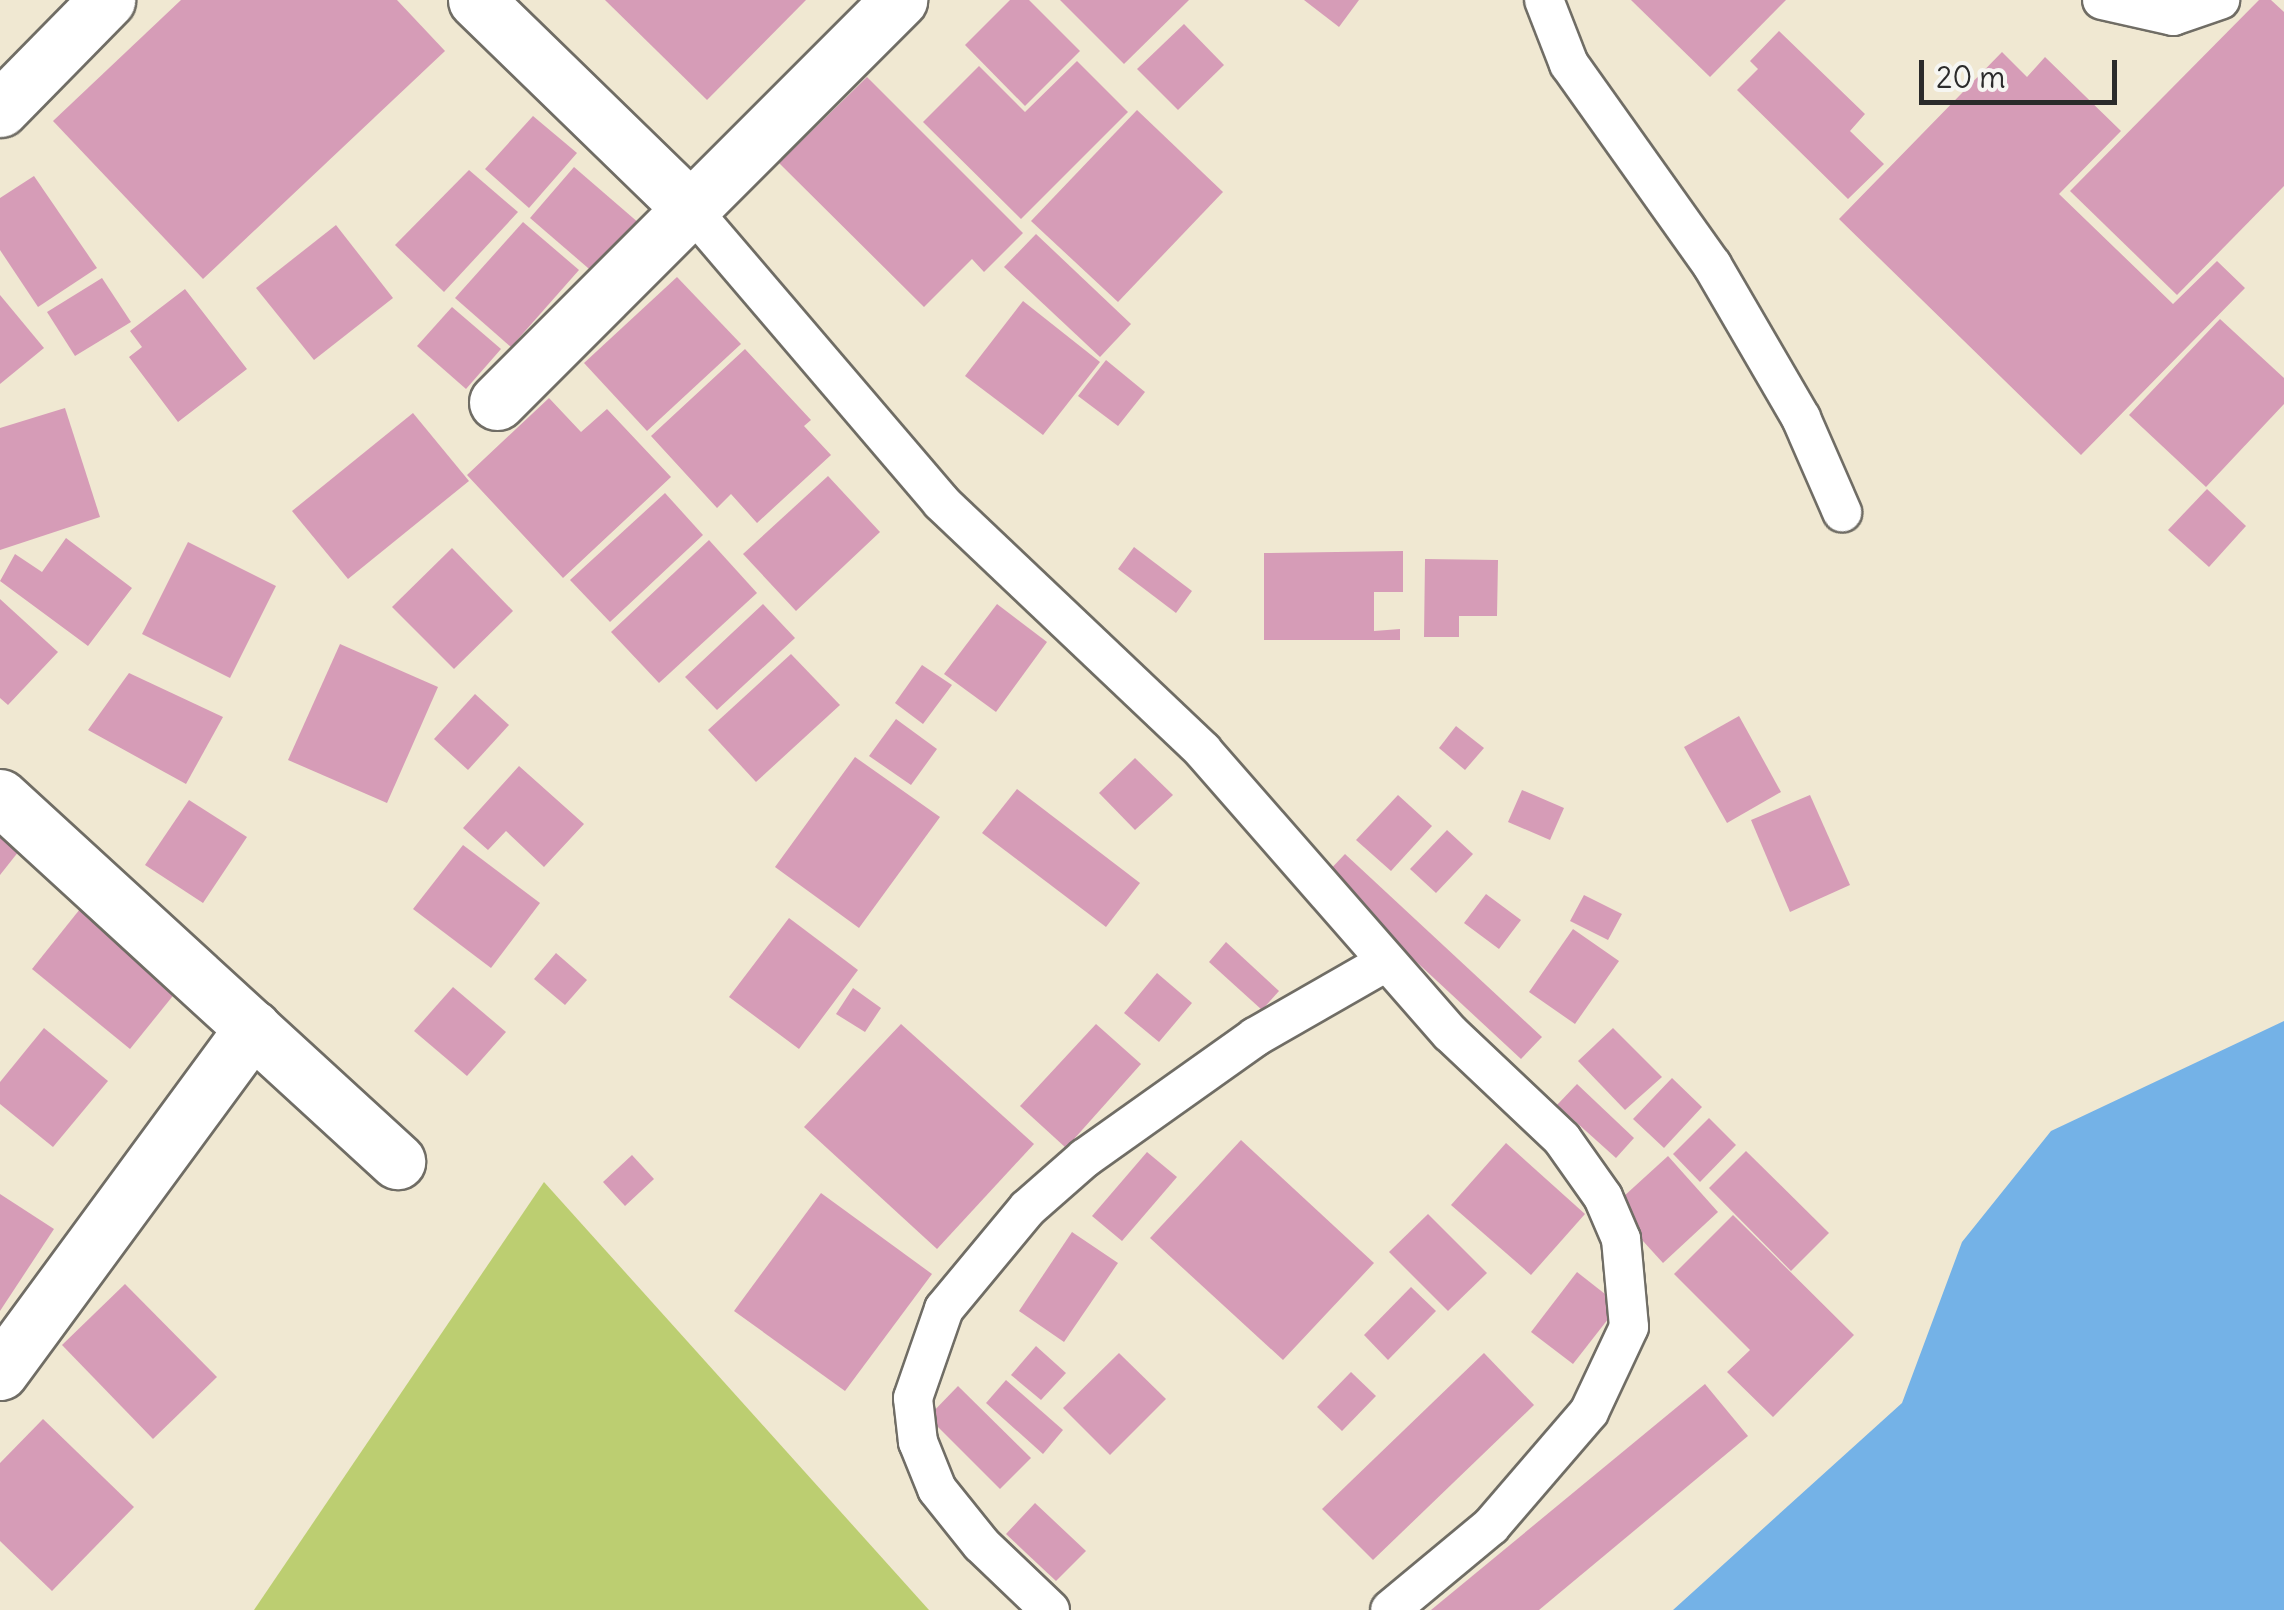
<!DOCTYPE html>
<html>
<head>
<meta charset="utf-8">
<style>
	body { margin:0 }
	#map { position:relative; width:2284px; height:1610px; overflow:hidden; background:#f0e8d2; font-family:Delius,sans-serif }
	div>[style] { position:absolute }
	.green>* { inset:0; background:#bcce71 }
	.water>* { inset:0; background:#74b2e7 }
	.building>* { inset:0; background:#d69cb7 }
	.roads { filter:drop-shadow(2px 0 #706d65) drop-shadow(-2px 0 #706d65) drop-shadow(0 2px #706d65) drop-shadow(0 -2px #706d65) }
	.lane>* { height:38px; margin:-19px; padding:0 19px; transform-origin:19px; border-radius:19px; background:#fff }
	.street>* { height:55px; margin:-27.5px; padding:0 27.5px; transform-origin:27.5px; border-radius:27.5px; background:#fff }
	.secondary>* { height:55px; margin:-27.5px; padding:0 27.5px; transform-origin:27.5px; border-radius:27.5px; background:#fff }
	span { translate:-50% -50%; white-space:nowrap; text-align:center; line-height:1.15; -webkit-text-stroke:10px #f6f6f2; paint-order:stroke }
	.scale { position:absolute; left:1919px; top:60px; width:198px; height:45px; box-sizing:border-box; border:5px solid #2b2b2b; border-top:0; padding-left:12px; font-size:30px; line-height:35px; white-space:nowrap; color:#2b2b2b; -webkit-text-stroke:8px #f6f6f2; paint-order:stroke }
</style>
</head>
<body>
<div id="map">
	<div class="green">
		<i style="clip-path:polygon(544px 1182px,929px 1610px,254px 1610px)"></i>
	</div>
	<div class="water">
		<i style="clip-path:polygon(2284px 1021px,2284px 1610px,1673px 1610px,1902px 1403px,1962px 1242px,2051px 1131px)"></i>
	</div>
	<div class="building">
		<i style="clip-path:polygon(181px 0,397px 0,445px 51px,203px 279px,53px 121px)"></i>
		<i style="clip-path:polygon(605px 0,806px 0,707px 100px)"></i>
		<i style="clip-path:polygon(1010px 0,1029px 0,1080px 51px,1025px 106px,965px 45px)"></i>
		<i style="clip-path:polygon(1060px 0,1189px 0,1124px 64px)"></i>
		<i style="clip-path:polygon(1304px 0,1359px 0,1339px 27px)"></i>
		<i style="clip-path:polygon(1631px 0,1786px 0,1710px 77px)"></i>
		<i style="clip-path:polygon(2259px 0,2271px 0,2284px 12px,2284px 186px,2177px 295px,2070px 191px)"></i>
		<i style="clip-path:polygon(1184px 24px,1224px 65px,1178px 110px,1137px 69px)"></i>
		<i style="clip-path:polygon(1779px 31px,1865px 114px,1850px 131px,1884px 164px,1848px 199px,1737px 90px,1758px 69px,1750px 61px)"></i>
		<i style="clip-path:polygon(2002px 52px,2027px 77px,2045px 57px,2121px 131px,2059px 194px,2173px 304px,2217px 261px,2245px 288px,2081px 455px,1839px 219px)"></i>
		<i style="clip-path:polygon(1077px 61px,1128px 112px,1021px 219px,923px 122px,979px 66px,1025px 112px)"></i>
		<i style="clip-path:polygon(867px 77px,1023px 233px,984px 272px,972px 259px,924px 307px,779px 163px)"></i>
		<i style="clip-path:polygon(1137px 110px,1223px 192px,1118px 302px,1031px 221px)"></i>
		<i style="clip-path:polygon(533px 116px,577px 153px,529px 208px,485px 169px)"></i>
		<i style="clip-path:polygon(574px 167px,640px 224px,595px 274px,530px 218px)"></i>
		<i style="clip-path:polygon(469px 170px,518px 212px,444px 292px,395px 245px)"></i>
		<i style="clip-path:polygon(34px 176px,97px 268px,38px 307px,0 250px,0 198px)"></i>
		<i style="clip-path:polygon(523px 222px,579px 270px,511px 347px,455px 298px)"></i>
		<i style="clip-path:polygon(336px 225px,393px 298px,314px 360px,256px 288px)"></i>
		<i style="clip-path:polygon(1036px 234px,1131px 324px,1100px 357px,1004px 267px)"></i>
		<i style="clip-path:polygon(677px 277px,741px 344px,647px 431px,584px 363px)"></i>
		<i style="clip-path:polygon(102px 278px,131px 322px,75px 356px,47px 312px)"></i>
		<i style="clip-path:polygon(185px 289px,247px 369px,178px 422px,129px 357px,142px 347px,130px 331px)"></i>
		<i style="clip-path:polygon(0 295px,44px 348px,0 384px)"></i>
		<i style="clip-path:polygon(1023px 301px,1100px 362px,1043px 435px,965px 376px)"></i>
		<i style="clip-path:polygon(452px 307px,501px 349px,466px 389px,417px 346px)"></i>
		<i style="clip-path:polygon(2220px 319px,2284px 378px,2284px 404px,2206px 487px,2129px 415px)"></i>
		<i style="clip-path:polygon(745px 349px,811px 420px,804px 426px,831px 455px,757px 523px,731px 494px,717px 508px,651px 436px)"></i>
		<i style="clip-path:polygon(1106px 360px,1145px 392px,1118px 426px,1078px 396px)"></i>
		<i style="clip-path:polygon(549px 398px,581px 432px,607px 409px,671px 477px,563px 578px,467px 475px)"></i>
		<i style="clip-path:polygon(65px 408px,100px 517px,0 550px,0 428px)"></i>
		<i style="clip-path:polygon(413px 413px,469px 481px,348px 579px,292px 511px)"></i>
		<i style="clip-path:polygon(828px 476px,880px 532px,796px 611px,743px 554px)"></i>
		<i style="clip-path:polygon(2207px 489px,2246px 526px,2209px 567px,2168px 530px)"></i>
		<i style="clip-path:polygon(665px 493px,703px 535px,610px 622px,570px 580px)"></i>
		<i style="clip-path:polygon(66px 538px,132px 588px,88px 646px,0 581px,15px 554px,42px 572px)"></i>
		<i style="clip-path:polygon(709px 540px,757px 593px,659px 683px,611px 632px)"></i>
		<i style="clip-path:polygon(188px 542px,276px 586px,230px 678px,142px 634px)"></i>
		<i style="clip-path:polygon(1134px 547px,1192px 591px,1176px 613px,1118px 569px)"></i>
		<i style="clip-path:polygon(452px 548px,513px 611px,454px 669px,392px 607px)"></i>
		<i style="clip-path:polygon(1403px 551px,1403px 592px,1374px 592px,1374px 631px,1400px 629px,1400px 640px,1264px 640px,1264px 553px)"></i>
		<i style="clip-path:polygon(1425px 559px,1498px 560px,1497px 616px,1459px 616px,1459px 637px,1424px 637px)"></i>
		<i style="clip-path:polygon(0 599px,58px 652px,8px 705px,0 698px)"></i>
		<i style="clip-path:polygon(763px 604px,795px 638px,717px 710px,685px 677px)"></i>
		<i style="clip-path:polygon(997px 604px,1047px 642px,996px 712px,944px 674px)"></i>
		<i style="clip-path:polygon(340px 644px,438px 687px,387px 803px,288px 760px)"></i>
		<i style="clip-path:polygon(791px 654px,840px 705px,756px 782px,708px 730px)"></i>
		<i style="clip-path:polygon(922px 665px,952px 685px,923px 724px,895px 703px)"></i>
		<i style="clip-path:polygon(129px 673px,223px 717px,186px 784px,88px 730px)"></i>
		<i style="clip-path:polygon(475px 694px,509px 725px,468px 770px,434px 739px)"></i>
		<i style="clip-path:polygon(1739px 716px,1781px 792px,1727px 823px,1684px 747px)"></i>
		<i style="clip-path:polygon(896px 719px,937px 749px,911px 785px,869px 756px)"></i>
		<i style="clip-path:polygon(1456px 726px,1484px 748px,1465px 770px,1439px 748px)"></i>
		<i style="clip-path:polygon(855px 757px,940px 817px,859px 928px,775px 867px)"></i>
		<i style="clip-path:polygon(1135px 758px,1173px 795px,1135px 830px,1099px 793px)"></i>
		<i style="clip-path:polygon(519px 766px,584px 824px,544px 867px,506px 831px,488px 850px,463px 828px)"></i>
		<i style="clip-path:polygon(1017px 789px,1140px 883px,1106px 927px,982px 833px)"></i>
		<i style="clip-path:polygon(1522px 790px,1564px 808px,1550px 840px,1508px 822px)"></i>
		<i style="clip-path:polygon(1398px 795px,1432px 826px,1391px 871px,1356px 840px)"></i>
		<i style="clip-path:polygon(1810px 795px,1850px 885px,1790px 912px,1751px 820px)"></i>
		<i style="clip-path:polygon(189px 800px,247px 837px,203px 903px,145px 865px)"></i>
		<i style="clip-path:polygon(1447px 830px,1473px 854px,1436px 893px,1410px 869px)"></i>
		<i style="clip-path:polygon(0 836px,19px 851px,0 875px)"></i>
		<i style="clip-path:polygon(463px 845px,540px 903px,491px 968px,413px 909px)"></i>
		<i style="clip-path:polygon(1345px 854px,1542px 1037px,1521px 1059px,1324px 876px)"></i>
		<i style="clip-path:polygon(1486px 894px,1521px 920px,1499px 949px,1464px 923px)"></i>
		<i style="clip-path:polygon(1584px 895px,1622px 914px,1608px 940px,1570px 921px)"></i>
		<i style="clip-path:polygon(80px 909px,176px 992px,130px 1049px,32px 969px)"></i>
		<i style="clip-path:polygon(789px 918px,858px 970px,799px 1049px,729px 997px)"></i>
		<i style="clip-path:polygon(1573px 929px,1619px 961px,1575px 1024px,1529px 992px)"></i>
		<i style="clip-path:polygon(1226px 942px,1279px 991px,1262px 1010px,1209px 962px)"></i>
		<i style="clip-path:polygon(556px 953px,587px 980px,565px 1005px,534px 979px)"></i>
		<i style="clip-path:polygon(1157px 973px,1192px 1003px,1159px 1042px,1124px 1013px)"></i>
		<i style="clip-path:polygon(453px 987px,506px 1032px,467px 1076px,414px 1031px)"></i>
		<i style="clip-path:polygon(853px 988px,881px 1008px,865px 1032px,836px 1014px)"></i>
		<i style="clip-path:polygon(901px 1024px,1034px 1144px,937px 1249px,804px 1127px)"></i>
		<i style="clip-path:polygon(1096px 1024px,1141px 1064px,1066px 1148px,1020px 1106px)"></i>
		<i style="clip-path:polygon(44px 1028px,108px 1081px,53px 1147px,0 1104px,0 1082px)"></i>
		<i style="clip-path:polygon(1613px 1028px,1662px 1077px,1625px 1110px,1578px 1061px)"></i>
		<i style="clip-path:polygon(1672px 1078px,1702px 1107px,1664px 1148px,1633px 1119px)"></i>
		<i style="clip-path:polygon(1577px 1084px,1634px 1138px,1616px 1158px,1557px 1105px)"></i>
		<i style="clip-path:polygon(1709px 1118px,1736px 1145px,1700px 1182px,1673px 1154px)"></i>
		<i style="clip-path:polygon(1241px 1140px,1374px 1263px,1283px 1360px,1150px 1238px)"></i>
		<i style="clip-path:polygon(1506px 1143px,1585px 1214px,1531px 1275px,1451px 1205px)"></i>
		<i style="clip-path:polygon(1746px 1151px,1829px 1233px,1791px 1271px,1709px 1188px)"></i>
		<i style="clip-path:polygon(1147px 1152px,1177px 1177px,1122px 1241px,1092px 1216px)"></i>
		<i style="clip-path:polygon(632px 1155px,654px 1179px,625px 1206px,603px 1182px)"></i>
		<i style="clip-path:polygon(1668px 1156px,1718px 1212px,1663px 1263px,1612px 1207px)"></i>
		<i style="clip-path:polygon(821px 1193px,932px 1274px,845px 1391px,734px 1311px)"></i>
		<i style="clip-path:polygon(0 1194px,54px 1229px,0 1311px)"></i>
		<i style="clip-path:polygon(1428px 1214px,1487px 1273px,1448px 1311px,1389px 1252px)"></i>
		<i style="clip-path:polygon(1733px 1215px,1854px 1335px,1773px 1417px,1727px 1372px,1750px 1350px,1674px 1274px)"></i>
		<i style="clip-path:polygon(1072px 1232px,1118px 1263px,1064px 1342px,1019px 1311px)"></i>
		<i style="clip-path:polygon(1577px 1272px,1619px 1305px,1573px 1364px,1531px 1332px)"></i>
		<i style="clip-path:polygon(125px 1284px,217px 1377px,153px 1439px,62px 1345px)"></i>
		<i style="clip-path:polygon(1411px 1287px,1436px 1311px,1388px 1360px,1364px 1335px)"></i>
		<i style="clip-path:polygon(1036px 1346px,1066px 1373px,1041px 1400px,1011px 1375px)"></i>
		<i style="clip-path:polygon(1119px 1353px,1166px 1399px,1110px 1455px,1063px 1408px)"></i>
		<i style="clip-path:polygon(1484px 1353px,1534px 1405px,1373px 1560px,1322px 1509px)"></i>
		<i style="clip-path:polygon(1351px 1372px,1376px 1396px,1342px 1431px,1317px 1407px)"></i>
		<i style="clip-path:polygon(1006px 1380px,1063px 1430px,1043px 1454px,986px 1403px)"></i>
		<i style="clip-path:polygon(1705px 1384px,1748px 1436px,1539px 1610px,1431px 1610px)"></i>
		<i style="clip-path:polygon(958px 1386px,1031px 1458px,1000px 1489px,928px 1417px)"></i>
		<i style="clip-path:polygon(43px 1419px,134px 1507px,52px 1591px,0 1541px,0 1463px)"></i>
		<i style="clip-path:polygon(1035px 1503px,1086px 1551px,1056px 1581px,1006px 1534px)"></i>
	</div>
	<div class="roads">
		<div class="lane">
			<i style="left:1544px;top:0;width:69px;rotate:68.7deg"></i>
			<i style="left:1569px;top:64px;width:247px;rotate:54.6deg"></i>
			<i style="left:1712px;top:265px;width:177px;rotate:59.8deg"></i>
			<i style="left:1801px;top:418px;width:103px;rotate:66.4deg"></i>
			<i style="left:2102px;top:0;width:73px;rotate:12.7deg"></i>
			<i style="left:2173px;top:16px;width:50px;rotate:-18.8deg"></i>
			<i style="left:691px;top:209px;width:385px;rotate:49.5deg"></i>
			<i style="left:941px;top:502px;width:361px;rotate:43.5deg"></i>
			<i style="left:1203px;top:751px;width:375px;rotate:48.8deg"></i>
			<i style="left:1450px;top:1033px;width:154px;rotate:43.4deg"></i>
			<i style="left:1562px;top:1139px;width:71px;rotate:54.7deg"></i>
			<i style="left:1603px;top:1197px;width:46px;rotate:66.8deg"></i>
			<i style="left:1621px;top:1239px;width:88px;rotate:84.8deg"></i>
			<i style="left:1629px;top:1327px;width:94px;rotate:115.2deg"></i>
			<i style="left:1589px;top:1412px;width:150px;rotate:130.7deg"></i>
			<i style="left:1491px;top:1526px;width:131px;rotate:140.3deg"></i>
			<i style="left:1050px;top:1610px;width:95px;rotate:-136.3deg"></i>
			<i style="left:981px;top:1544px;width:70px;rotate:-128.7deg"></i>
			<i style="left:937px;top:1489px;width:51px;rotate:-112deg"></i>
			<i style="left:918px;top:1442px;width:44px;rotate:-96.5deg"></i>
			<i style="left:913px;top:1398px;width:94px;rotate:-70.8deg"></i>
			<i style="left:944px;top:1309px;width:131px;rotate:-50.3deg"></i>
			<i style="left:1028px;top:1208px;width:76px;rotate:-41.3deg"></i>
			<i style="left:1085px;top:1158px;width:209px;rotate:-35.4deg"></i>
			<i style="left:1255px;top:1037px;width:151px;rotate:-29.8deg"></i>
		</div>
		<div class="street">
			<i style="left:476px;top:0;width:300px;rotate:44.2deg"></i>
			<i style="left:497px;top:402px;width:569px;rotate:-45deg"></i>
			<i style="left:0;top:797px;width:539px;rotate:42.52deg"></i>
			<i style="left:0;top:1372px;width:427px;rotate:-53.7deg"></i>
		</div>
		<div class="secondary">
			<i style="left:0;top:109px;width:153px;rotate:-45.5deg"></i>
		</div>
	</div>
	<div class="scale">20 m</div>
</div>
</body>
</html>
